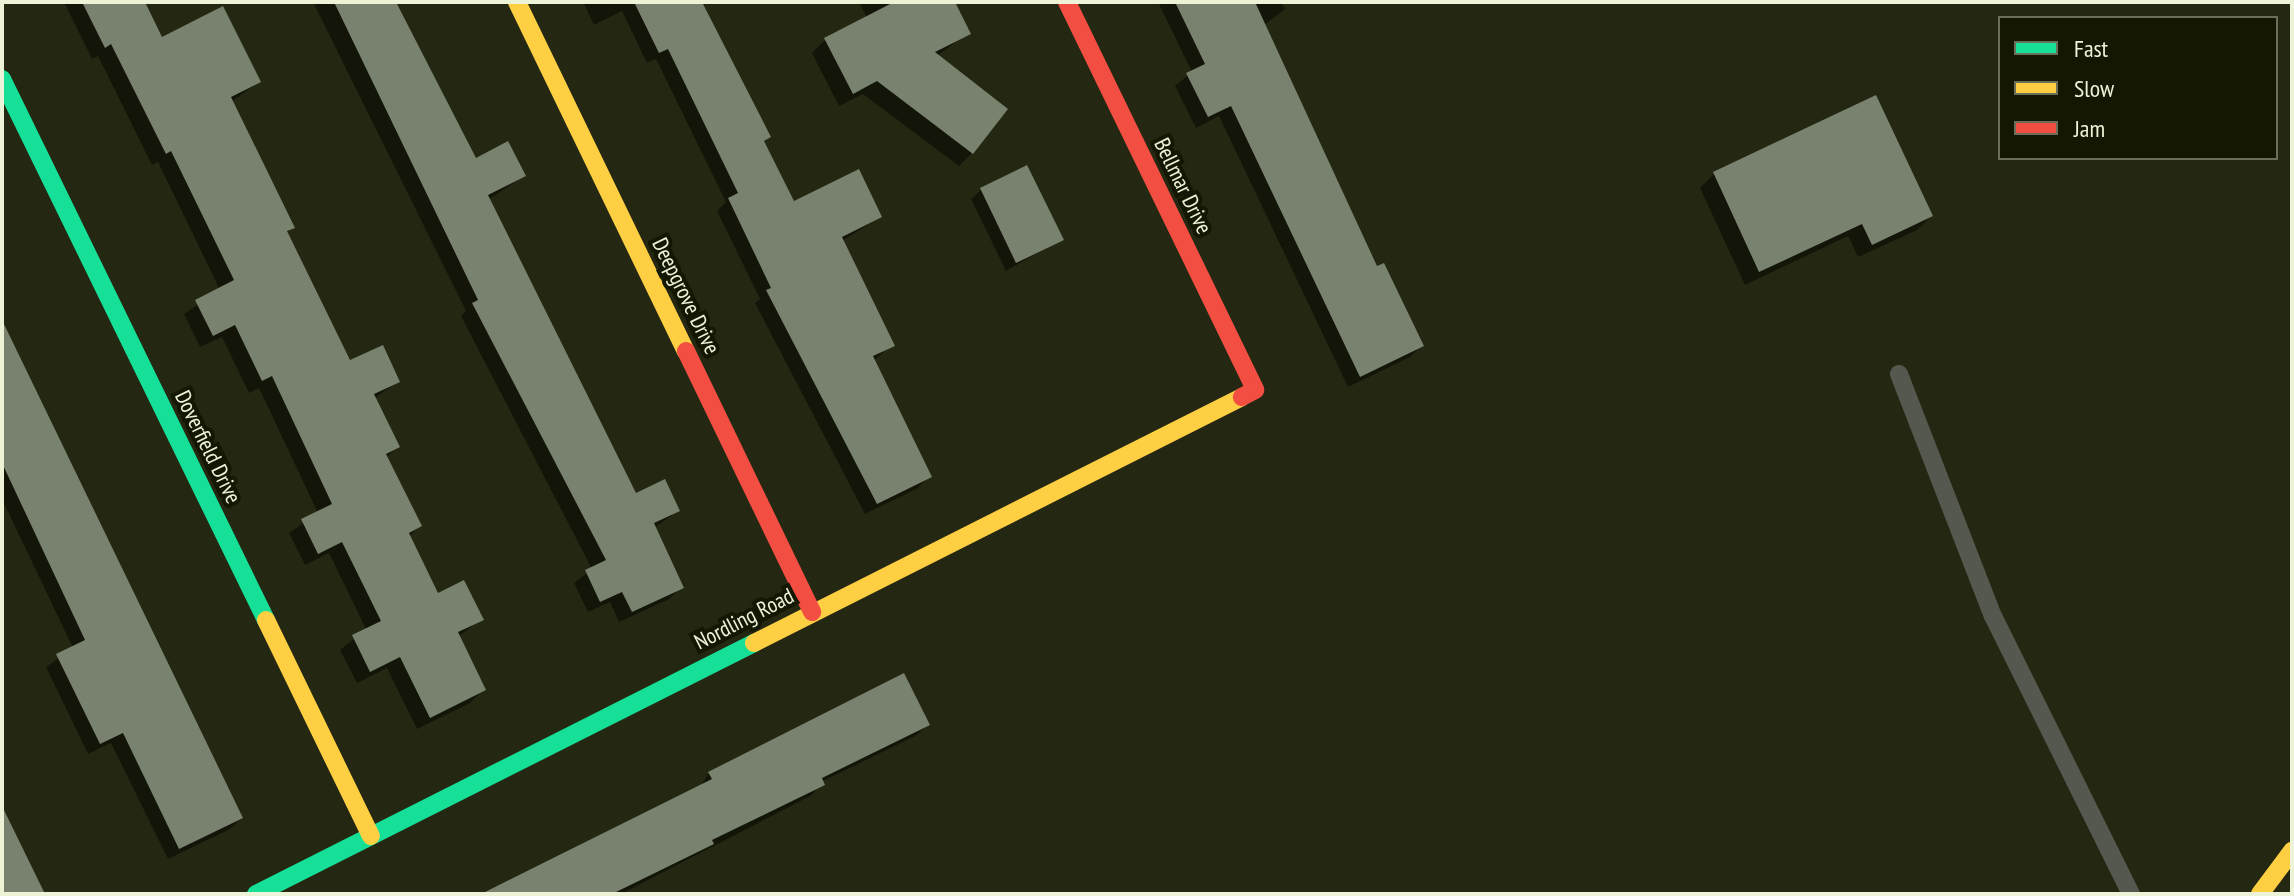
<!DOCTYPE html>
<html>
<head>
<meta charset="utf-8">
<style>
	body { margin:0 }
	#map { position:relative; width:2294px; height:896px; overflow:hidden; background:#242812; font-family:"PT Sans Narrow",sans-serif }
	div>[style] { position:absolute }
	.shadow>* { inset:0; background:#0007 }
	.building>* { inset:0; background:#79826f }
	.lane>* { height:18px; margin:-9px; padding:0 9px; transform-origin:9px; border-radius:9px; background:#55584e }
	.fast>* { height:18px; margin:-9px; padding:0 9px; transform-origin:9px; border-radius:9px; background:#16e098 }
	.slow>* { height:18px; margin:-9px; padding:0 9px; transform-origin:9px; border-radius:9px; background:#ffcf43 }
	.jam>* { height:18px; margin:-9px; padding:0 9px; transform-origin:9px; border-radius:9px; background:#f24e42 }
	span { translate:-50% -50%; white-space:nowrap; text-align:center; line-height:1.15; -webkit-text-stroke:8px #131704; paint-order:stroke }
	.street-label { font-size:22px; color:#ecf3d7 }
	.frame { position:absolute; inset:0; border:4px solid #ecf3d7; pointer-events:none }
	.legend { position:absolute; left:1998px; top:16px; width:280px; height:144px; box-sizing:border-box; background:#131704; border:2px solid #6a6f58; margin:0; padding:10px 14px; list-style:none; font-size:24px; color:#ecf3d7 }
	.legend li { display:flex; align-items:center; gap:16px; height:40px }
	.legend b { width:40px; border:2px solid #6a6f58 }
</style>
</head>
<body>
<div id="map">
	<div class="shadow">
		<i style="clip-path:polygon(64px 2px,142px 2px,161px 40px,259px 82px,231px 102px,292px 227px,286px 234px,349px 363px,398px 381px,374px 399px,397px 447px,386px 458px,419px 526px,409px 537px,437px 596px,481px 619px,458px 637px,483px 690px,470px 703px,417px 729px,387px 668px,357px 683px,340px 650px,366px 629px,329px 553px,305px 565px,289px 533px,318px 513px,259px 388px,249px 393px,222px 337px,200px 347px,184px 314px,220px 290px,158px 162px,152px 165px,98px 56px,92px 59px)"></i>
		<i style="clip-path:polygon(313px 2px,395px 2px,475px 160px,524px 176px,488px 200px,635px 495px,678px 511px,654px 528px,681px 587px,669px 599px,619px 622px,610px 602px,588px 612px,574px 583px,592px 569px,461px 316px,466px 311px)"></i>
		<i style="clip-path:polygon(583px 2px,700px 2px,769px 137px,763px 143px,793px 204px,880px 217px,842px 241px,892px 345px,873px 361px,929px 476px,918px 488px,865px 514px,755px 303px,760px 299px,717px 211px,726px 202px,656px 59px,647px 63px,622px 11px,594px 25px)"></i>
		<i style="clip-path:polygon(859px 2px,952px 2px,968px 33px,937px 56px,972px 153px,959px 166px,863px 94px,839px 106px,812px 53px,826px 39px,867px 18px)"></i>
		<i style="clip-path:polygon(1158px 2px,1281px 2px,1285px 9px,1264px 25px,1376px 269px,1422px 345px,1410px 357px,1348px 387px,1219px 116px,1196px 128px,1175px 86px,1192px 72px)"></i>
		<i style="clip-path:polygon(1875px 98px,1931px 216px,1917px 230px,1858px 257px,1848px 236px,1745px 285px,1700px 188px,1714px 174px)"></i>
		<i style="clip-path:polygon(981px 190px,1062px 239px,1006px 271px,971px 199px)"></i>
		<i style="clip-path:polygon(2px 324px,241px 818px,230px 829px,168px 859px,111px 743px,88px 754px,46px 667px,73px 648px,2px 499px)"></i>
		<i style="clip-path:polygon(927px 725px,917px 735px,821px 782px,812px 795px,621px 894px,485px 894px,700px 787px,709px 773px)"></i>
	</div>
	<div class="building">
		<i style="clip-path:polygon(82px 2px,145px 2px,162px 37px,223px 6px,261px 82px,231px 97px,295px 228px,287px 231px,350px 360px,383px 345px,400px 382px,374px 394px,400px 447px,386px 454px,422px 526px,409px 533px,438px 593px,464px 580px,484px 620px,458px 632px,486px 690px,430px 718px,400px 657px,370px 672px,352px 635px,381px 621px,342px 542px,318px 554px,301px 519px,332px 504px,272px 376px,262px 381px,235px 325px,213px 336px,195px 300px,234px 280px,171px 151px,166px 154px,111px 44px,105px 48px)"></i>
		<i style="clip-path:polygon(334px 2px,396px 2px,476px 158px,508px 141px,526px 176px,488px 195px,636px 493px,665px 479px,680px 511px,654px 523px,684px 588px,632px 612px,622px 592px,600px 602px,585px 570px,606px 560px,472px 303px,478px 300px)"></i>
		<i style="clip-path:polygon(634px 2px,702px 2px,771px 137px,764px 141px,794px 201px,859px 169px,882px 217px,842px 237px,895px 346px,873px 356px,932px 477px,877px 504px,766px 290px,771px 288px,728px 198px,738px 193px,668px 49px,659px 53px)"></i>
		<i style="clip-path:polygon(894px 2px,955px 2px,971px 34px,935px 52px,1008px 109px,973px 154px,877px 81px,853px 94px,824px 38px)"></i>
		<i style="clip-path:polygon(1175px 2px,1255px 2px,1377px 266px,1384px 263px,1424px 346px,1360px 377px,1231px 106px,1208px 117px,1186px 73px,1205px 64px)"></i>
		<i style="clip-path:polygon(1876px 95px,1933px 216px,1872px 245px,1862px 224px,1759px 272px,1713px 172px)"></i>
		<i style="clip-path:polygon(1027px 165px,1064px 240px,1016px 263px,980px 188px)"></i>
		<i style="clip-path:polygon(2px 320px,243px 818px,179px 849px,123px 733px,100px 744px,56px 654px,85px 640px,2px 463px)"></i>
		<i style="clip-path:polygon(904px 673px,930px 725px,822px 778px,825px 785px,712px 840px,714px 844px,612px 894px,481px 894px,712px 779px,708px 772px)"></i>
		<i style="clip-path:polygon(2px 806px,45px 894px,2px 894px)"></i>
	</div>
	<div class="lane">
		<i style="left:1899px;top:374px;width:260px;rotate:68.8deg"></i>
		<i style="left:1993px;top:616px;width:310px;rotate:63.6deg"></i>
	</div>
	<div class="fast">
		<i style="left:2px;top:79px;width:602px;rotate:63.99deg"></i>
		<i style="left:256px;top:894px;width:558px;rotate:-26.75deg"></i>
	</div>
	<div class="slow">
		<i style="left:517px;top:2px;width:388px;rotate:64.2deg"></i>
		<i style="left:266px;top:620px;width:240px;rotate:64.1deg"></i>
		<i style="left:754px;top:643px;width:546px;rotate:-26.75deg"></i>
		<i style="left:2260px;top:894px;width:54px;rotate:-53.3deg"></i>
	</div>
	<div class="jam">
		<i style="left:1067px;top:2px;width:431px;rotate:64.1deg"></i>
		<i style="left:1255px;top:390px;width:15px;rotate:152deg"></i>
		<i style="left:686px;top:351px;width:290px;rotate:64.2deg"></i>
	</div>
	<div class="street-label">
		<span style="left:1183px;top:186px;rotate:64deg">Bellmar Drive</span>
		<span style="left:686px;top:296px;rotate:64deg">Deepgrove Drive</span>
		<span style="left:208px;top:447px;rotate:64deg">Doverfield Drive</span>
		<span style="left:744px;top:619px;rotate:-27deg">Nordling Road</span>
	</div>
	<div class="frame"></div>
	<ul class="legend">
	<li><b style="height:10px;background:#16e098"></b>Fast</li>
	<li><b style="height:10px;background:#ffcf43"></b>Slow</li>
	<li><b style="height:10px;background:#f24e42"></b>Jam</li>
	</ul>
</div>
</body>
</html>
